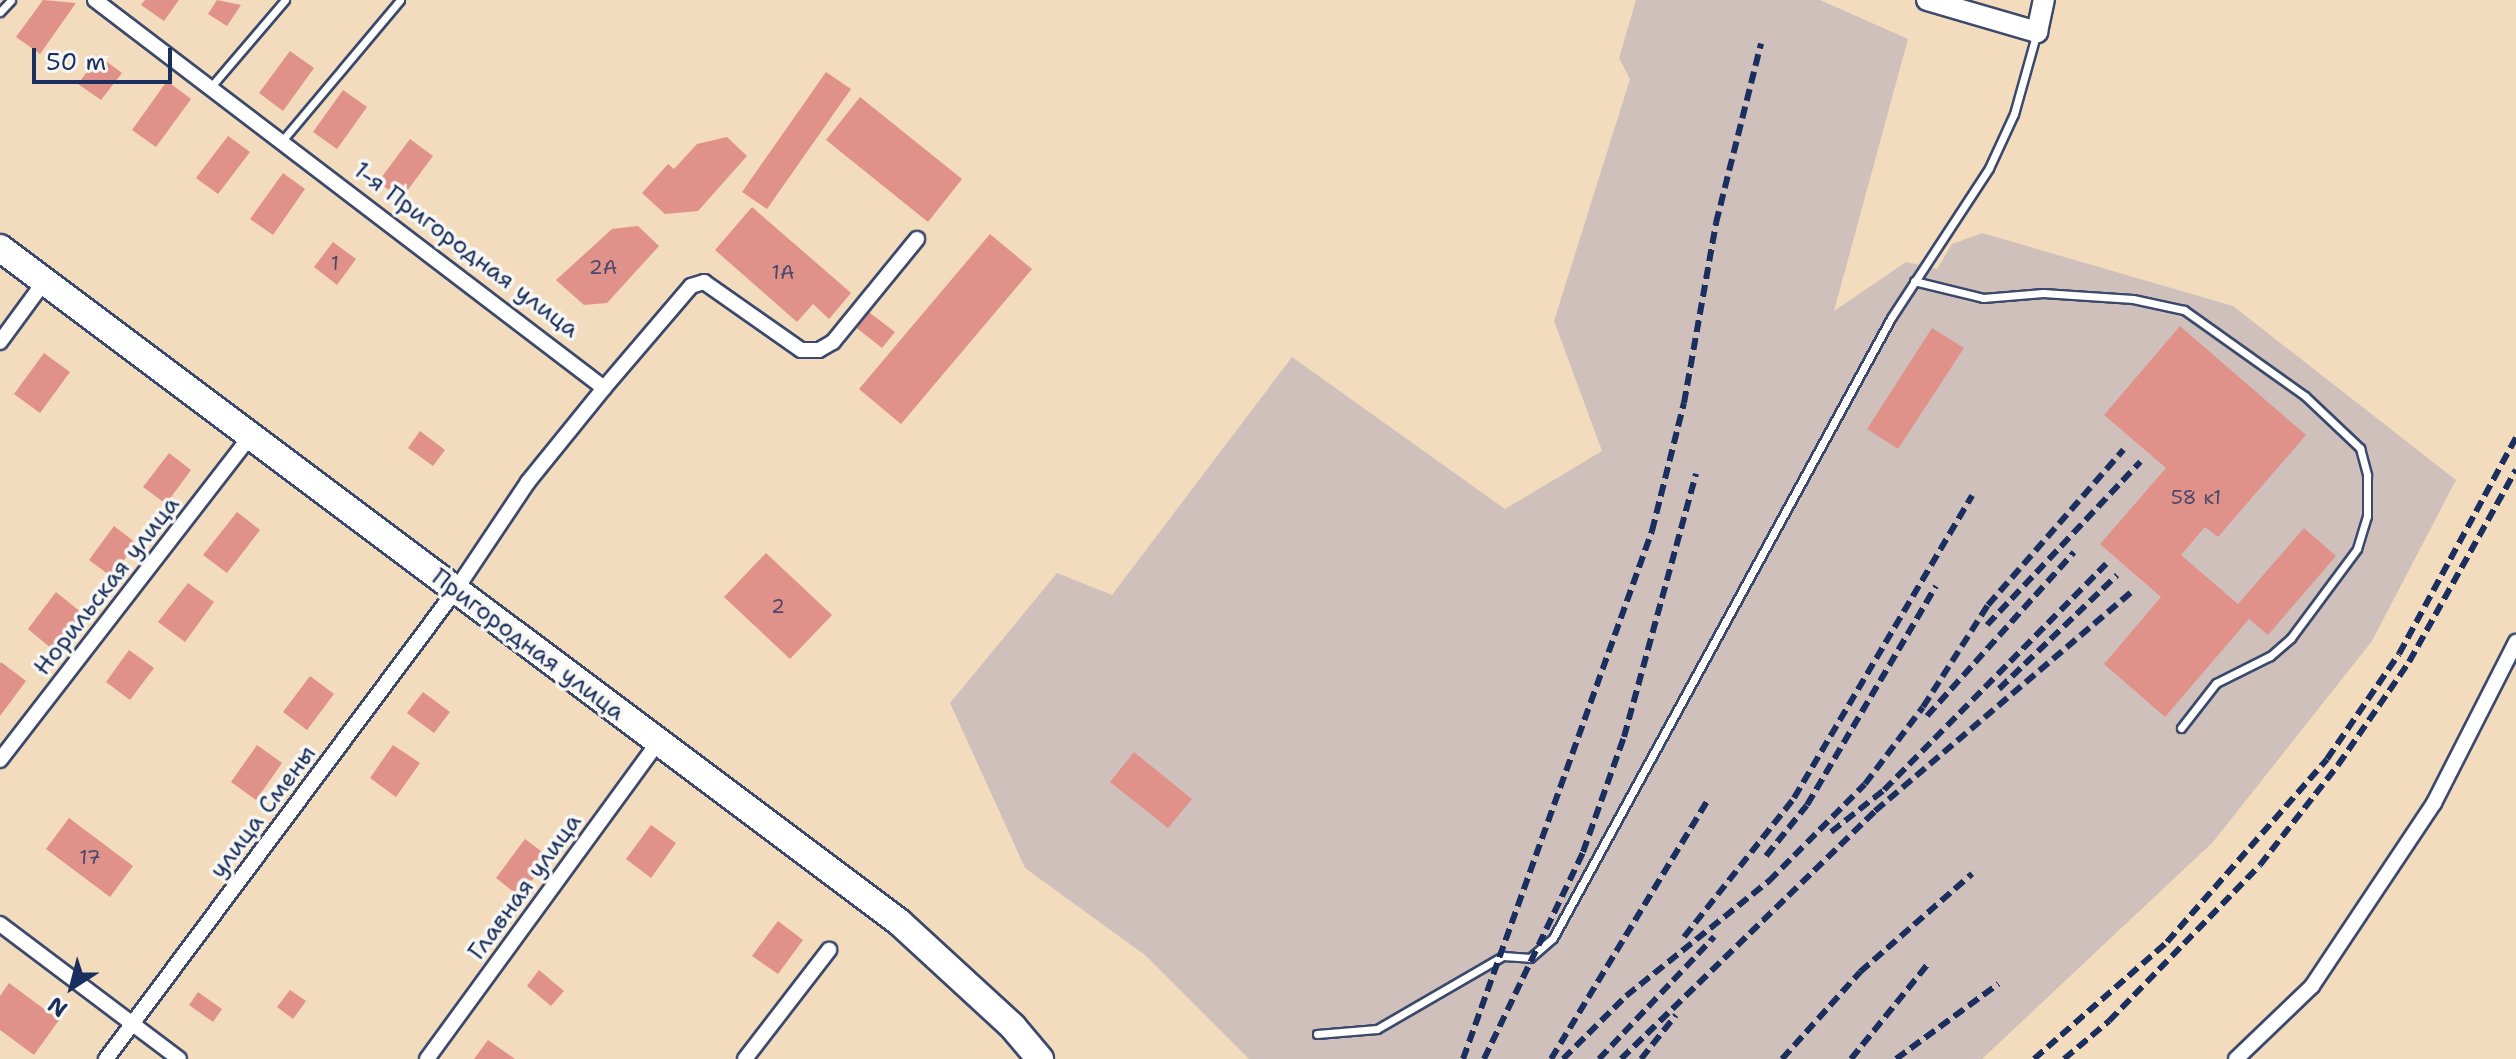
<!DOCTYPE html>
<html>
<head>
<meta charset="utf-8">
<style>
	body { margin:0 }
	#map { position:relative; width:2516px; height:1059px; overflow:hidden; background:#f3dbbd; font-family:"Shantell Sans",sans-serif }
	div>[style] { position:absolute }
	.industrial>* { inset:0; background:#d0c0bc }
	.building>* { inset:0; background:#e0928a }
	.roads { filter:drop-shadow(2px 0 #3b496c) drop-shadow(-2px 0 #3b496c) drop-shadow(0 2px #3b496c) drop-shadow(0 -2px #3b496c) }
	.lane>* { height:7px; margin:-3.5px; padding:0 3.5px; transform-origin:3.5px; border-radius:3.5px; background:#fff }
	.street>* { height:14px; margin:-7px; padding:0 7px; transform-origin:7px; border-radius:7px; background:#fff }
	.secondary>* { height:20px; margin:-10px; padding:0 10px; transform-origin:10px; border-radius:10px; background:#fff }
	.highway>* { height:26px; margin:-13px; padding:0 13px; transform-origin:13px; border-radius:13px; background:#fff }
	.rail>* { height:6px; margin-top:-3px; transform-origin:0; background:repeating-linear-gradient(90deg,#1b2f5e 0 12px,transparent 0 18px) }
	span { translate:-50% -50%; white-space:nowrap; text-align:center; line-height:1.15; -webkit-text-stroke:7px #f6f6f2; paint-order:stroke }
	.number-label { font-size:20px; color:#4c4869 }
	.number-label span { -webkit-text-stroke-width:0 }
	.street-label { font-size:24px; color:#1b2f5e }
	.north { position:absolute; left:32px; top:947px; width:80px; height:80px; -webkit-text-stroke:6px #f6f6f2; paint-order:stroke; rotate:216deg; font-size:22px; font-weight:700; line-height:32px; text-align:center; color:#1b2f5e }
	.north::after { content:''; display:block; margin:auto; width:28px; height:36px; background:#1b2f5e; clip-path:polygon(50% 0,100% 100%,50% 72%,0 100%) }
	.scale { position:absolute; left:32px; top:48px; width:140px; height:36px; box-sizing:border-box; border:4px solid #1b2f5e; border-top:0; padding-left:10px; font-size:24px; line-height:28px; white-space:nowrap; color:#1b2f5e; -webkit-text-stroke:6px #f6f6f2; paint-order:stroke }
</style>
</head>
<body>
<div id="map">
	<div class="industrial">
		<i style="clip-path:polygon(1636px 0,1820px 0,1908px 39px,1834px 311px,1906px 262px,1937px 269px,1952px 244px,1982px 233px,2233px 306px,2456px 480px,2372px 641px,2213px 842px,1982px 1059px,1249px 1059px,1145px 955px,1025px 868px,950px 703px,1057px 573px,1112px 595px,1292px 357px,1505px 509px,1602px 451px,1554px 321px,1630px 79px,1619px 58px)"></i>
	</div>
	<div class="building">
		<i style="clip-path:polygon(43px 0,76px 3px,40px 54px,16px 37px)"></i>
		<i style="clip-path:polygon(145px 0,179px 0,164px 21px,141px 5px)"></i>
		<i style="clip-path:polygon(217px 0,241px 5px,227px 26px,208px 14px)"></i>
		<i style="clip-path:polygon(290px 51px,314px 68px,283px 111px,259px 93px)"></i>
		<i style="clip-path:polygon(99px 56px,122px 73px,101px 100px,78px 84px)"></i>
		<i style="clip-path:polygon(826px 72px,851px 89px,767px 209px,742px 192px)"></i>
		<i style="clip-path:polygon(167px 81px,191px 99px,156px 147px,132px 130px)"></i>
		<i style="clip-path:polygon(343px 90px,367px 107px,337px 149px,313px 132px)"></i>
		<i style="clip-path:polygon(860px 97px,962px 179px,928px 222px,826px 140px)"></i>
		<i style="clip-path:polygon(228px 136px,250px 152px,218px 194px,196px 178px)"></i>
		<i style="clip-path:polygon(727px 137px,747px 156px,698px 211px,665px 214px,642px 193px,668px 164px,674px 169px,697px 144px)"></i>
		<i style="clip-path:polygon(410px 139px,433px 156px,401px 199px,378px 182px)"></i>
		<i style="clip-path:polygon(283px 173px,305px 189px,273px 235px,250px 219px)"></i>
		<i style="clip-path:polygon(752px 207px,851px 293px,829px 319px,813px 304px,797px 322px,715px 250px)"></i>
		<i style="clip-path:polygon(638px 226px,659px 246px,607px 303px,584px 305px,556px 280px,612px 229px)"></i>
		<i style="clip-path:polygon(990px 234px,1032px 269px,901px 424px,859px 389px)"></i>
		<i style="clip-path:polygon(333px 242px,356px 259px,337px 285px,314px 267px)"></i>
		<i style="clip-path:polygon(866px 310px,895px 332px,882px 348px,854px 326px)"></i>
		<i style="clip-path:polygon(2180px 326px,2306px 435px,2218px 537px,2205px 527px,2181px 555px,2238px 604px,2304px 528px,2336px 556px,2268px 635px,2249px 619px,2165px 717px,2104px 664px,2161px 597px,2100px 544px,2166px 468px,2104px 415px)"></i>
		<i style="clip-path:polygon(1932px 328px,1964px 348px,1898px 449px,1867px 429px)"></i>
		<i style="clip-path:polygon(44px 353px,70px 372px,40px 413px,14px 394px)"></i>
		<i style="clip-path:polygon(420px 431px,445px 450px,433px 466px,408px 448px)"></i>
		<i style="clip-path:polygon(169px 453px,191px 470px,166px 504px,143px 487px)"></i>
		<i style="clip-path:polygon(237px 512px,260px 530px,227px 573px,203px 555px)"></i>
		<i style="clip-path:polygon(114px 526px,136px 543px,112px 577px,89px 560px)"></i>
		<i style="clip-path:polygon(766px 553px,832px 615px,790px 659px,724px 597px)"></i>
		<i style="clip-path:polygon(188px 583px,214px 602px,185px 642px,158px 622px)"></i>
		<i style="clip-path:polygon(56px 592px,82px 613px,53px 650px,28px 629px)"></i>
		<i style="clip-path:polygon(129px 650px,154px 668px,130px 700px,106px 682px)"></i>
		<i style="clip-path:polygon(1px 662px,26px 681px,0 716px,0 664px)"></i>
		<i style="clip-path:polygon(310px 676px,334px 694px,307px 730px,283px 712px)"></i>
		<i style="clip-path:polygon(423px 692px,450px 712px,434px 733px,407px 713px)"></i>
		<i style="clip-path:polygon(257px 745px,282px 763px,256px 800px,231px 782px)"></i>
		<i style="clip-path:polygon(393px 745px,420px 763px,396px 797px,370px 778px)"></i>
		<i style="clip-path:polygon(1134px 752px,1192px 799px,1168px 828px,1110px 782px)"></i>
		<i style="clip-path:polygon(69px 818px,133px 866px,110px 897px,46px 849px)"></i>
		<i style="clip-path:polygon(651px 825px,676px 843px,651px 878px,626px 859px)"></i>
		<i style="clip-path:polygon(525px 839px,549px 857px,520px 897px,496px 878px)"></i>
		<i style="clip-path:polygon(778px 921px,803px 940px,778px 974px,752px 956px)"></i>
		<i style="clip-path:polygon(539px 970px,564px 991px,551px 1006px,527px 986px)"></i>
		<i style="clip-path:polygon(9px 983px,59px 1020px,34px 1055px,0 1030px,0 996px)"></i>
		<i style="clip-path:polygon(290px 990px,306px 1001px,293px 1019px,277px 1007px)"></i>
		<i style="clip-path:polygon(198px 992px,222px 1009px,213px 1022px,189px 1005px)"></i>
		<i style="clip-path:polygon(488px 1040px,515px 1059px,474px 1059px)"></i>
	</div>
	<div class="roads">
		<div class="lane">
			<i style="left:0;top:12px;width:16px;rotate:-47deg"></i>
			<i style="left:209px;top:89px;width:117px;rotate:-49.5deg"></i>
			<i style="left:281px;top:142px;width:185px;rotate:-50deg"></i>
			<i style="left:1914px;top:281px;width:71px;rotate:13.8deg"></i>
			<i style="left:1983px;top:298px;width:60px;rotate:-4.8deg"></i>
			<i style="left:2043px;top:293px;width:90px;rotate:3.8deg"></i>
			<i style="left:2133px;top:299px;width:52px;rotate:12.2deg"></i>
			<i style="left:2184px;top:310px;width:148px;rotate:35.4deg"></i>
			<i style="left:2305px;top:396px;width:76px;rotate:43.4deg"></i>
			<i style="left:2360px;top:448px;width:28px;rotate:75deg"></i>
			<i style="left:2367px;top:475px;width:41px;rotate:90deg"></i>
			<i style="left:2367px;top:516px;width:34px;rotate:107deg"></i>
			<i style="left:2357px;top:549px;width:111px;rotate:126.6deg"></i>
			<i style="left:2291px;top:638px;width:28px;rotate:139deg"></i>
			<i style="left:2270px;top:656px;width:60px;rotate:153.4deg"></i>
			<i style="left:2216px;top:683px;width:57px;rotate:127.9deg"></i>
			<i style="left:1317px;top:1034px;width:60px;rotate:-4.8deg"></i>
			<i style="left:1377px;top:1029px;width:146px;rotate:-30.1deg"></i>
			<i style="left:1503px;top:956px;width:27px;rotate:4deg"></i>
			<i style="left:1530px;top:958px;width:30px;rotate:-41deg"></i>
			<i style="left:1553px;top:938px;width:706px;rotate:-61.4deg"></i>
			<i style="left:1891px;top:318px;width:179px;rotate:-56.8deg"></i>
			<i style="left:1989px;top:168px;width:60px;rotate:-65.2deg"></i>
			<i style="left:2014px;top:114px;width:82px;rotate:-74.4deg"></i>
		</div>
		<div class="street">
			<i style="left:95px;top:0;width:640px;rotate:37.32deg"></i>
			<i style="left:604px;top:388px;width:121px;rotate:129deg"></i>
			<i style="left:528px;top:482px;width:131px;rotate:123.8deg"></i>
			<i style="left:455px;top:591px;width:584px;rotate:126.71deg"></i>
			<i style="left:0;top:342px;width:74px;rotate:-53.7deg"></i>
			<i style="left:604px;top:388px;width:134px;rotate:-49.5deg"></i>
			<i style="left:691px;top:286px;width:14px;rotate:-17deg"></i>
			<i style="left:704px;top:282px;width:118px;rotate:35deg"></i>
			<i style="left:801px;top:350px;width:18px"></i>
			<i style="left:819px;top:350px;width:16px;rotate:-30deg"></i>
			<i style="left:833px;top:342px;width:133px;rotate:-50.8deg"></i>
			<i style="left:0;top:760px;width:407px;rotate:-52.3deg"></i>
			<i style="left:0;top:924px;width:224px;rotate:37deg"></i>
			<i style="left:427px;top:1059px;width:392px;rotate:-53.9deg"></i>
			<i style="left:745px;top:1059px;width:138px;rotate:-52.4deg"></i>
			<i style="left:2236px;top:1059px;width:105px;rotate:-43.8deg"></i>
			<i style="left:2312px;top:986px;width:220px;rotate:-56.3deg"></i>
			<i style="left:2434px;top:803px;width:181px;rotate:-63deg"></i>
		</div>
		<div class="secondary">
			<i style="left:1927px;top:0;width:115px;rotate:16.2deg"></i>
			<i style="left:2037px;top:32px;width:33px;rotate:-78deg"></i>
		</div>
		<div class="highway">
			<i style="left:0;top:248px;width:1124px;rotate:36.86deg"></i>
			<i style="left:899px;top:922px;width:155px;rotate:42.6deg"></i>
			<i style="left:1013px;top:1027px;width:42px;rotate:49.8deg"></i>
		</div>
	</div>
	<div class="rail">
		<i style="left:1987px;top:625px;width:224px;rotate:-46.8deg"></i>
		<i style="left:1999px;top:689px;width:164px;rotate:-44deg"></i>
		<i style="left:1927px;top:716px;width:220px;rotate:-48.1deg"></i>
		<i style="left:1831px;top:832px;width:68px;rotate:-38.4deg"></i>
		<i style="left:1884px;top:790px;width:317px;rotate:-45.5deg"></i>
		<i style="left:1766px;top:856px;width:65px;rotate:-51.2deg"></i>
		<i style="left:1807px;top:805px;width:254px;rotate:-59.5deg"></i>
		<i style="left:1684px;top:937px;width:177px;rotate:-51.6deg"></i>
		<i style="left:1794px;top:798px;width:351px;rotate:-59.5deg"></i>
		<i style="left:1463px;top:1059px;width:561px;rotate:-70.3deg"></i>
		<i style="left:1652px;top:531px;width:132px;rotate:-76deg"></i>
		<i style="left:1684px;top:403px;width:183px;rotate:-79.9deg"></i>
		<i style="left:1716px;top:223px;width:185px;rotate:-75.9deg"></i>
		<i style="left:1484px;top:1059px;width:229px;rotate:-64.4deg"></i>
		<i style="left:1583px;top:852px;width:122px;rotate:-70.4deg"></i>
		<i style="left:1624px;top:737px;width:273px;rotate:-74.7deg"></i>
		<i style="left:1551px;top:1059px;width:305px;rotate:-58.8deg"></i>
		<i style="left:1563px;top:1059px;width:89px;rotate:-45deg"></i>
		<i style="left:1626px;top:996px;width:184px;rotate:-38.8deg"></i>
		<i style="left:1769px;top:881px;width:136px;rotate:-45.3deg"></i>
		<i style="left:1865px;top:784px;width:96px;rotate:-53deg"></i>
		<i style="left:1923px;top:707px;width:121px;rotate:-57.5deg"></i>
		<i style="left:1988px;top:605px;width:206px;rotate:-48.9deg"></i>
		<i style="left:1599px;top:1059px;width:168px;rotate:-46.7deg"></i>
		<i style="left:1621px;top:1059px;width:355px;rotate:-44.3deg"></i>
		<i style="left:1875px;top:811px;width:337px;rotate:-40.5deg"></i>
		<i style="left:1641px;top:1059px;width:56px;rotate:-51.5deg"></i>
		<i style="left:1782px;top:1059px;width:117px;rotate:-48.1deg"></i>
		<i style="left:1860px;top:972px;width:149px;rotate:-41.2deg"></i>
		<i style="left:1851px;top:1059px;width:122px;rotate:-51deg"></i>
		<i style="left:1896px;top:1059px;width:127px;rotate:-36.3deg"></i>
		<i style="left:2034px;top:1059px;width:177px;rotate:-41.3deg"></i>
		<i style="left:2167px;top:942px;width:243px;rotate:-48.8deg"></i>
		<i style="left:2327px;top:759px;width:127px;rotate:-55.6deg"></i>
		<i style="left:2399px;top:654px;width:246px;rotate:-61.6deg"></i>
		<i style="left:2064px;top:1059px;width:59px;rotate:-40.2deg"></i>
		<i style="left:2109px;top:1021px;width:217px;rotate:-45.9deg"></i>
		<i style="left:2260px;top:865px;width:127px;rotate:-52deg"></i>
		<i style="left:2338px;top:765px;width:125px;rotate:-55.4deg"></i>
		<i style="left:2409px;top:662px;width:220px;rotate:-60.9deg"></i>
	</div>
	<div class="number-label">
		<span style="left:335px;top:263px">1</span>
		<span style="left:603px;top:267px">2А</span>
		<span style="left:783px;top:272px">1А</span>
		<span style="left:2196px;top:497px">58 к1</span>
		<span style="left:778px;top:606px">2</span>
		<span style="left:90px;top:857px">17</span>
	</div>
	<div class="street-label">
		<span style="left:466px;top:250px;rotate:37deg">1-я Пригородная улица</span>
		<span style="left:107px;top:586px;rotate:-52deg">Норильская улица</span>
		<span style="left:528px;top:645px;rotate:37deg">Пригородная улица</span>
		<span style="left:263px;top:812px;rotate:-53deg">улица Смены</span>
		<span style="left:525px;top:887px;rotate:-54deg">Главная улица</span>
	</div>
	<div class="north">N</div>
	<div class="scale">50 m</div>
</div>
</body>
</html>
